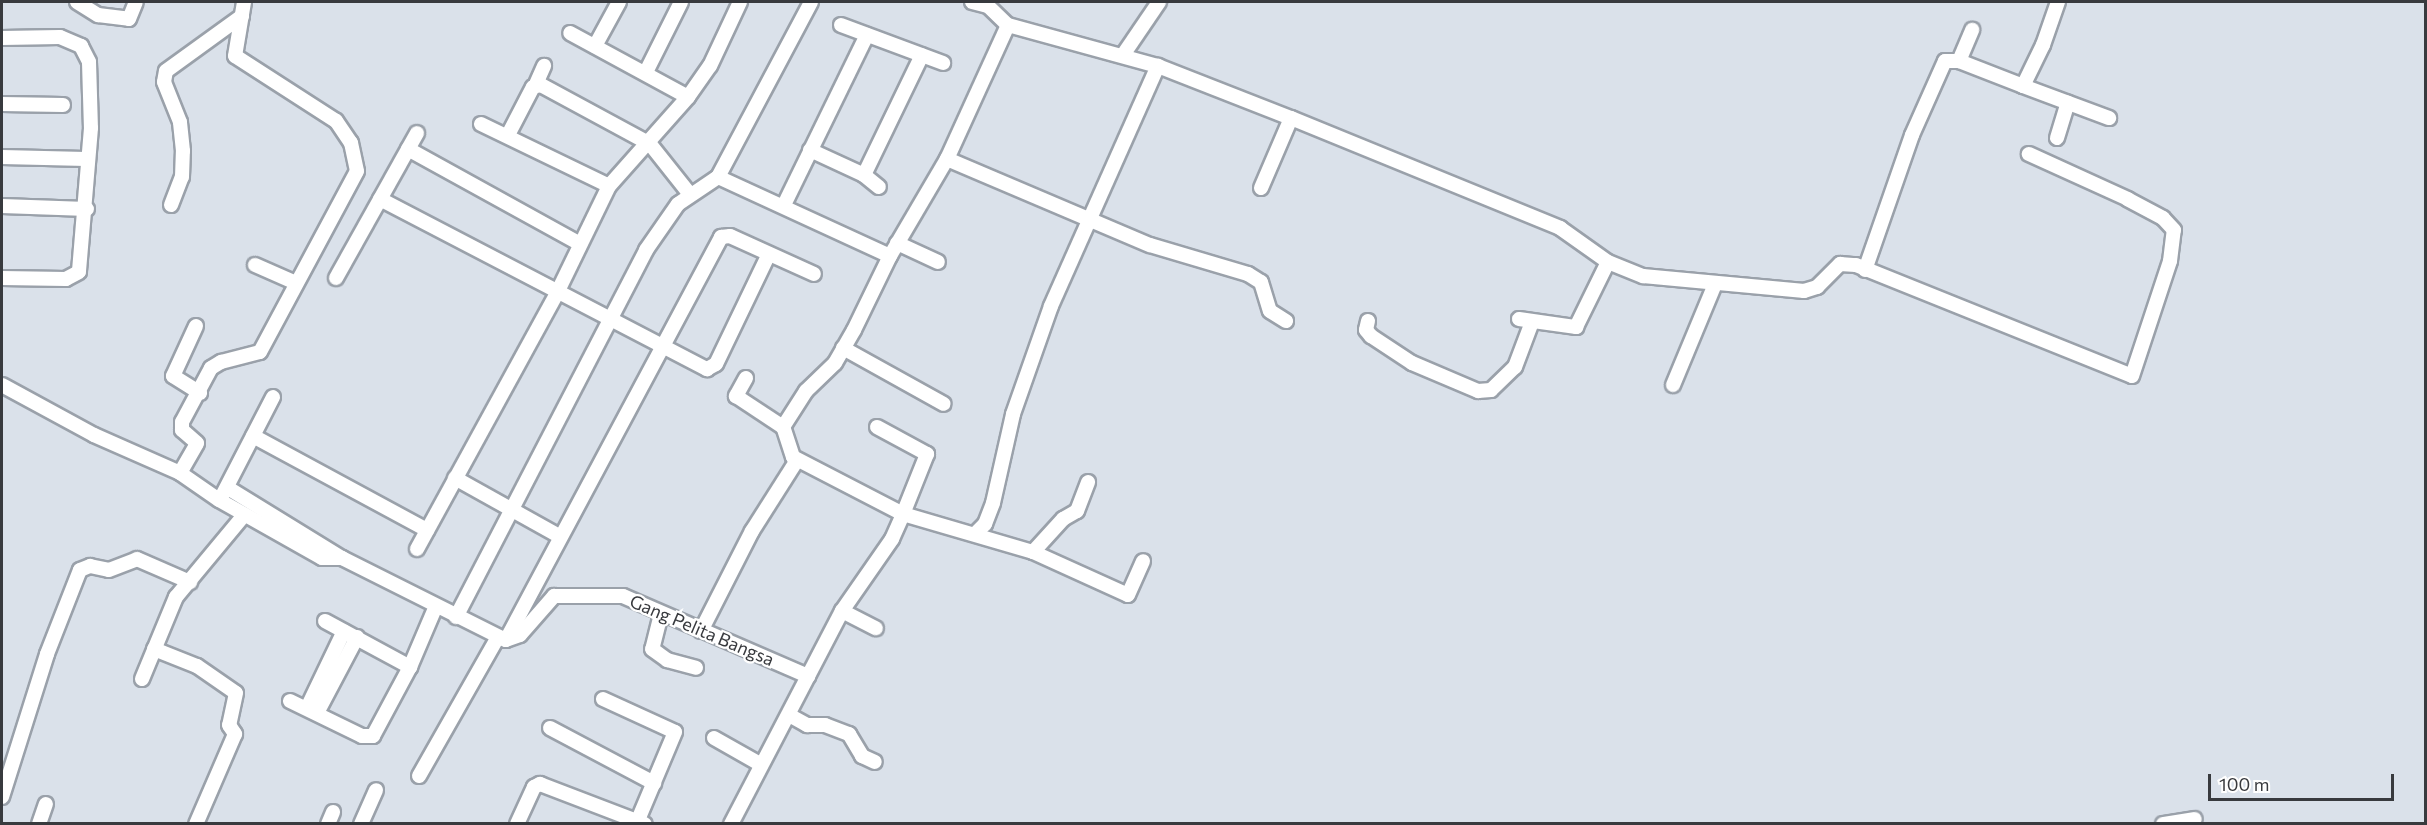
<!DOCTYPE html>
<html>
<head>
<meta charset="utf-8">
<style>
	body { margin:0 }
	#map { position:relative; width:2427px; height:825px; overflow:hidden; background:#dae1ea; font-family:Commissioner,sans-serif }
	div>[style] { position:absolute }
	.roads { filter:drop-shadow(2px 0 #9aa1aa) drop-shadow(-2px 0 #9aa1aa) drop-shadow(0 2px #9aa1aa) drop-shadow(0 -2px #9aa1aa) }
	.street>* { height:14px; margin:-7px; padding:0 7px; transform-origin:7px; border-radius:7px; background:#fff }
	span { translate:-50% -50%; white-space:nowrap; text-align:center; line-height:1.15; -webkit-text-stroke:4.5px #fff; paint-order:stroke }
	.street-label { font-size:18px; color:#383a3e }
	.frame { position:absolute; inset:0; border:3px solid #383a3e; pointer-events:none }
	.scale { position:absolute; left:2208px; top:774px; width:186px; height:27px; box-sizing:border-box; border:3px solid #383a3e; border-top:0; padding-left:8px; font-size:18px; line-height:21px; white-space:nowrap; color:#383a3e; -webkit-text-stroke:4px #fff; paint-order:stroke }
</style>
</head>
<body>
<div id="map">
	<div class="roads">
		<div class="street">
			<i style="left:77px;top:2px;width:25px;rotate:32deg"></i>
			<i style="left:98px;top:15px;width:31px;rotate:7deg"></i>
			<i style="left:129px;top:19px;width:18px;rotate:-68deg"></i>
			<i style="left:972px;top:2px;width:16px;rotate:14deg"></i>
			<i style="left:988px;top:6px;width:28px;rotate:44deg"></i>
			<i style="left:1008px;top:25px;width:156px;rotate:15.3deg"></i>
			<i style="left:1158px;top:66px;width:143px;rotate:21.4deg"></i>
			<i style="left:1291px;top:118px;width:291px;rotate:22.2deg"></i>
			<i style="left:1560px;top:228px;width:59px;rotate:35.3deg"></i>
			<i style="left:1608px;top:262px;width:38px;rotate:22deg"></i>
			<i style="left:1643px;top:276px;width:162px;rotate:5.3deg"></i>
			<i style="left:1804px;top:291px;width:14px;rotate:-17deg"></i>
			<i style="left:1817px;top:287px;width:33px;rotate:-45deg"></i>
			<i style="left:1840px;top:264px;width:16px;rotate:4deg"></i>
			<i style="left:1856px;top:265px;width:297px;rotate:21.9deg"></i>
			<i style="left:2132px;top:376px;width:121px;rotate:-71.7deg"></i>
			<i style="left:2170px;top:261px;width:31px;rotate:-83deg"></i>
			<i style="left:2174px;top:230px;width:16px;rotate:-133deg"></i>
			<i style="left:2163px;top:218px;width:40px;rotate:-152deg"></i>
			<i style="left:2128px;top:199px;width:109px;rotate:-155.6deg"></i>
			<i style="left:841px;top:25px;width:109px;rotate:20.4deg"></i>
			<i style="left:2px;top:38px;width:58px;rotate:-1deg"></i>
			<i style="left:60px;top:37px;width:23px;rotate:23deg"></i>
			<i style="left:81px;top:46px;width:18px;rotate:63deg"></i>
			<i style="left:89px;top:62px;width:66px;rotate:88.3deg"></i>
			<i style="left:91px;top:128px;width:144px;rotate:94.8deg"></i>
			<i style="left:79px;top:272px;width:15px;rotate:152deg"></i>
			<i style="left:66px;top:279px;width:64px;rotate:-179.1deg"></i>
			<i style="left:595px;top:46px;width:50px;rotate:-61.4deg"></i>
			<i style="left:1123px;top:55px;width:64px;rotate:-55.8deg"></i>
			<i style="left:1959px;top:61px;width:34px;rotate:-67deg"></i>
			<i style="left:646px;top:72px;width:78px;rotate:-63.4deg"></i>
			<i style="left:536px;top:84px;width:20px;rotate:-66deg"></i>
			<i style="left:2023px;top:86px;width:92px;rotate:20.4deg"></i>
			<i style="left:688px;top:97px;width:38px;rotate:-55deg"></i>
			<i style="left:710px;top:66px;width:71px;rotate:-64.9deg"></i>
			<i style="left:2px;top:104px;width:61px;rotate:0.9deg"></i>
			<i style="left:481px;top:124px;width:142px;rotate:25.8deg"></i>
			<i style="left:508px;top:135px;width:54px;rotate:-62.5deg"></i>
			<i style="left:533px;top:87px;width:8px;rotate:-14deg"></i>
			<i style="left:541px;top:85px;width:124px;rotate:28.4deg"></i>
			<i style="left:650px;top:144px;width:63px;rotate:51.5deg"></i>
			<i style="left:2057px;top:138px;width:37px;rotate:-73deg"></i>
			<i style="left:408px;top:149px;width:196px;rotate:28.9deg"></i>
			<i style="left:810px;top:150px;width:60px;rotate:24.8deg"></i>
			<i style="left:864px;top:175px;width:19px;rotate:39deg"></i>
			<i style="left:2px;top:157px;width:84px;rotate:1.4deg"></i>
			<i style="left:947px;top:159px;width:220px;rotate:23deg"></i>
			<i style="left:1150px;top:245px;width:102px;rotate:16.5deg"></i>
			<i style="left:1248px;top:274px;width:15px;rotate:32deg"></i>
			<i style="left:1261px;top:282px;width:30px;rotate:73deg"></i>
			<i style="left:1270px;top:311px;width:19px;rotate:32deg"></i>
			<i style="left:864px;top:175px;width:133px;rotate:-64.2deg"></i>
			<i style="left:718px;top:177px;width:189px;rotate:24.7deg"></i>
			<i style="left:1261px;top:188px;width:76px;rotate:-66.8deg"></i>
			<i style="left:380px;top:199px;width:369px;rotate:27.5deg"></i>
			<i style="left:707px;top:369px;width:10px;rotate:-29deg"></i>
			<i style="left:716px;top:364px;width:122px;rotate:-64.3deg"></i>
			<i style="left:171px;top:205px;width:30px;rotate:-69deg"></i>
			<i style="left:182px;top:177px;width:26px;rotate:-88deg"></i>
			<i style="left:183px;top:151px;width:29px;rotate:-96deg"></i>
			<i style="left:180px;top:122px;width:43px;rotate:-111.8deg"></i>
			<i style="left:164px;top:82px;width:11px;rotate:-80deg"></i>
			<i style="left:166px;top:71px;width:94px;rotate:-35.9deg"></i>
			<i style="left:784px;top:205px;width:189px;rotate:-64deg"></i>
			<i style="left:2px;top:206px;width:85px;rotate:2deg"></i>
			<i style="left:897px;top:243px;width:45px;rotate:24.9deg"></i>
			<i style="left:255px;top:265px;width:45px;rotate:23.7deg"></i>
			<i style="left:1865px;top:270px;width:143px;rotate:-70.8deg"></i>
			<i style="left:1912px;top:135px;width:81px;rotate:-66deg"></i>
			<i style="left:1945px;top:61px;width:14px"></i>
			<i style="left:1959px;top:61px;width:69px;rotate:21.3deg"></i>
			<i style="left:2023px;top:86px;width:46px;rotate:-64deg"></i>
			<i style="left:2043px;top:45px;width:46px;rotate:-70.8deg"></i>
			<i style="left:336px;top:278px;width:166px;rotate:-60.8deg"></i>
			<i style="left:1519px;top:319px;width:58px;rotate:8deg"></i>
			<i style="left:1576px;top:327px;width:72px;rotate:-63.8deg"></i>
			<i style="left:1368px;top:321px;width:9px;rotate:103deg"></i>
			<i style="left:1366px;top:330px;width:8px;rotate:50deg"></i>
			<i style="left:1371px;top:336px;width:49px;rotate:33.4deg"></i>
			<i style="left:1412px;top:363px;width:72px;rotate:23deg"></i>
			<i style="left:1478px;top:391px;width:13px;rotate:-4deg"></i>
			<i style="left:1491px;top:390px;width:33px;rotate:-44deg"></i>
			<i style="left:1515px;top:367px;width:48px;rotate:-69.3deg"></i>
			<i style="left:196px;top:326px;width:55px;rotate:114.7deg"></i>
			<i style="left:173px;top:376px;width:32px;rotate:32deg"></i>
			<i style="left:843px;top:348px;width:115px;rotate:29deg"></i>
			<i style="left:746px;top:378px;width:21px;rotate:119deg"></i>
			<i style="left:736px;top:396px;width:56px;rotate:33.4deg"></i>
			<i style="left:2px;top:385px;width:105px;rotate:28.5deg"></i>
			<i style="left:94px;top:435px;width:94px;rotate:23.8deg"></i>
			<i style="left:180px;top:473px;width:47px;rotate:34.7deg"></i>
			<i style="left:219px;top:500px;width:118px;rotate:29.4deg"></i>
			<i style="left:322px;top:558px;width:20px"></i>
			<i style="left:1673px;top:385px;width:109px;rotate:-67.4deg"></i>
			<i style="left:877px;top:427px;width:57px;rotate:28.4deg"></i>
			<i style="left:927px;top:454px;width:65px;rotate:111.8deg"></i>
			<i style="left:903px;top:514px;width:135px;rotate:16.3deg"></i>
			<i style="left:1033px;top:552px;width:104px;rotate:24.4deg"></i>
			<i style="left:1128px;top:595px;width:37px;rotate:-66deg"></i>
			<i style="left:253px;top:436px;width:198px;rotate:28.4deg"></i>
			<i style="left:180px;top:473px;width:34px;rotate:-60deg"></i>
			<i style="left:197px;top:443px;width:20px;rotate:-139deg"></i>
			<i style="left:182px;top:430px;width:8px;rotate:-90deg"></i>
			<i style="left:182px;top:422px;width:61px;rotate:-61.8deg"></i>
			<i style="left:211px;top:368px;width:12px;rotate:-31deg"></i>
			<i style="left:221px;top:362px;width:40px;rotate:-14.4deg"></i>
			<i style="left:260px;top:352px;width:205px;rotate:-61.8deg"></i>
			<i style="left:357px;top:171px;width:29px;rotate:-102deg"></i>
			<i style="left:351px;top:143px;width:27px;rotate:-124deg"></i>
			<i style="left:336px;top:121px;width:120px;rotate:-147.2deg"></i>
			<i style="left:235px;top:56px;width:55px;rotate:-80.5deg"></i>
			<i style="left:455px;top:478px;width:119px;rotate:29.1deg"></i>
			<i style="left:228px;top:488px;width:134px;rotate:31.6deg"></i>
			<i style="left:342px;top:558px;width:183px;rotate:26.6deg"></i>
			<i style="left:223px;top:494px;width:109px;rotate:-62.7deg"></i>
			<i style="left:976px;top:533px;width:13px;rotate:-45deg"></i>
			<i style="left:985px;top:524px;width:22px;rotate:-69deg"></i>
			<i style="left:993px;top:503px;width:91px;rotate:-77.3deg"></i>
			<i style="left:1013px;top:414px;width:114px;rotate:-70.6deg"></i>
			<i style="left:1051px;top:306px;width:263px;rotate:-66deg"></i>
			<i style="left:417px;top:549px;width:294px;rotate:-61.3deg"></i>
			<i style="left:558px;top:291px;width:117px;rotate:-64.1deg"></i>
			<i style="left:609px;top:186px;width:119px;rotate:-48.4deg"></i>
			<i style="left:688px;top:97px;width:134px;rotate:-151.5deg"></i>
			<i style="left:1033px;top:552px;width:45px;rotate:-47.7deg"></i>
			<i style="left:1063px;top:519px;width:16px;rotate:-30deg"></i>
			<i style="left:1077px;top:511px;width:31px;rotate:-69deg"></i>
			<i style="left:842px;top:611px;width:38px;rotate:27deg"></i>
			<i style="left:661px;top:614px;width:36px;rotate:104deg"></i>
			<i style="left:652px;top:649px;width:19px;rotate:36deg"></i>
			<i style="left:667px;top:660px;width:30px;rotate:15deg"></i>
			<i style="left:456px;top:617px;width:413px;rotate:-62.6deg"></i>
			<i style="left:646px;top:250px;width:56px;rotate:-55.2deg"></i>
			<i style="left:678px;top:204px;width:48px;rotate:-34deg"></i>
			<i style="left:718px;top:177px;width:198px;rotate:-62deg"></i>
			<i style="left:325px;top:621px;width:97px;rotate:28.4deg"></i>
			<i style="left:701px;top:631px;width:112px;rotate:-63deg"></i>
			<i style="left:752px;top:531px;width:84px;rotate:-57.6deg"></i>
			<i style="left:506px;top:640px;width:457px;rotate:-61.9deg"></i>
			<i style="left:721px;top:237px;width:9px;rotate:-6deg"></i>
			<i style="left:730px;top:236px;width:92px;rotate:24.3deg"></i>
			<i style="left:506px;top:640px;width:15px;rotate:-20deg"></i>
			<i style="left:520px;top:635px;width:52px;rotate:-48.9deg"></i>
			<i style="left:554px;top:596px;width:69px"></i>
			<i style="left:623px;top:596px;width:202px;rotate:23.4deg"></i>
			<i style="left:154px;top:649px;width:46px;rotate:21.6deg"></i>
			<i style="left:197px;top:666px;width:47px;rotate:34.7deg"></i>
			<i style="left:236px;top:693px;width:33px;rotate:102deg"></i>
			<i style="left:229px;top:725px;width:11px;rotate:56deg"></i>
			<i style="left:235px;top:734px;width:98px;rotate:113.4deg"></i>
			<i style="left:142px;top:679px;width:89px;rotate:-67.5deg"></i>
			<i style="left:176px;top:597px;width:107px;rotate:-50.3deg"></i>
			<i style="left:603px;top:699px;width:79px;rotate:24.6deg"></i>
			<i style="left:675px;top:732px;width:95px;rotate:112.8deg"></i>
			<i style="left:290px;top:701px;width:80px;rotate:25.9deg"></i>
			<i style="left:362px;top:736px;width:11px"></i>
			<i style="left:373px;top:736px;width:78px;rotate:-61.8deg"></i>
			<i style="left:410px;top:667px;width:66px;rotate:-66.9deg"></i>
			<i style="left:307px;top:708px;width:85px;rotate:-64.3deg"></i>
			<i style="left:317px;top:713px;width:86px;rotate:-62.2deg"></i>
			<i style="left:789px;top:715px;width:21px;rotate:29deg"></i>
			<i style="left:807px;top:725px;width:18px"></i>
			<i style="left:825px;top:725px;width:26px;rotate:21deg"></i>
			<i style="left:849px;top:734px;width:26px;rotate:59deg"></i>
			<i style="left:862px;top:756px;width:14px;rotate:25deg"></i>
			<i style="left:550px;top:728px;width:118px;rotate:27.9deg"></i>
			<i style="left:714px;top:738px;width:53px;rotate:29.5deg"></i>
			<i style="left:419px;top:776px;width:160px;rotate:-60.4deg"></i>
			<i style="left:2px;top:797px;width:150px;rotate:-72.5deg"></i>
			<i style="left:47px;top:654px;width:90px;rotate:-68.6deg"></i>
			<i style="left:80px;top:570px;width:11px;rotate:-22deg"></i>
			<i style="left:90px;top:566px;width:19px;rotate:12deg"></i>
			<i style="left:109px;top:570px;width:30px;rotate:-21deg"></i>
			<i style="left:137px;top:559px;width:58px;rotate:23.5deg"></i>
			<i style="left:39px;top:824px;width:21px;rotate:-71deg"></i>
			<i style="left:328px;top:824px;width:13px;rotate:-67deg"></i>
			<i style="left:361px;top:824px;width:37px;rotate:-66deg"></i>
			<i style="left:517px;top:824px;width:41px;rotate:-65.3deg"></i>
			<i style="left:534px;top:787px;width:7px;rotate:-27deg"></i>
			<i style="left:540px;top:784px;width:112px;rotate:20.9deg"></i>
			<i style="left:731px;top:824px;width:240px;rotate:-62.5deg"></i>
			<i style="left:842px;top:611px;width:88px;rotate:-55.2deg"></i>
			<i style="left:892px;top:539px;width:27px;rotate:-66deg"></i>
			<i style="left:903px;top:514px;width:124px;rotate:-152.6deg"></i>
			<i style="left:793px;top:457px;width:32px;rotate:-108deg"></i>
			<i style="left:783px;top:427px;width:43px;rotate:-57.4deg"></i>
			<i style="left:806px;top:391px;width:40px;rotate:-44deg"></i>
			<i style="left:835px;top:363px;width:38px;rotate:-60deg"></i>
			<i style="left:854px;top:330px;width:82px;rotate:-64.1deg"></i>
			<i style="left:890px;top:256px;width:113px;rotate:-59.6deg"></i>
			<i style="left:947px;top:159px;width:147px;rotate:-65.5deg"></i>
			<i style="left:2163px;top:824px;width:32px;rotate:-9deg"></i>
		</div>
	</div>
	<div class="street-label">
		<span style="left:702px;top:630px;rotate:23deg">Gang Pelita Bangsa</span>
	</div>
	<div class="frame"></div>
	<div class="scale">100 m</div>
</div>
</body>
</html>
